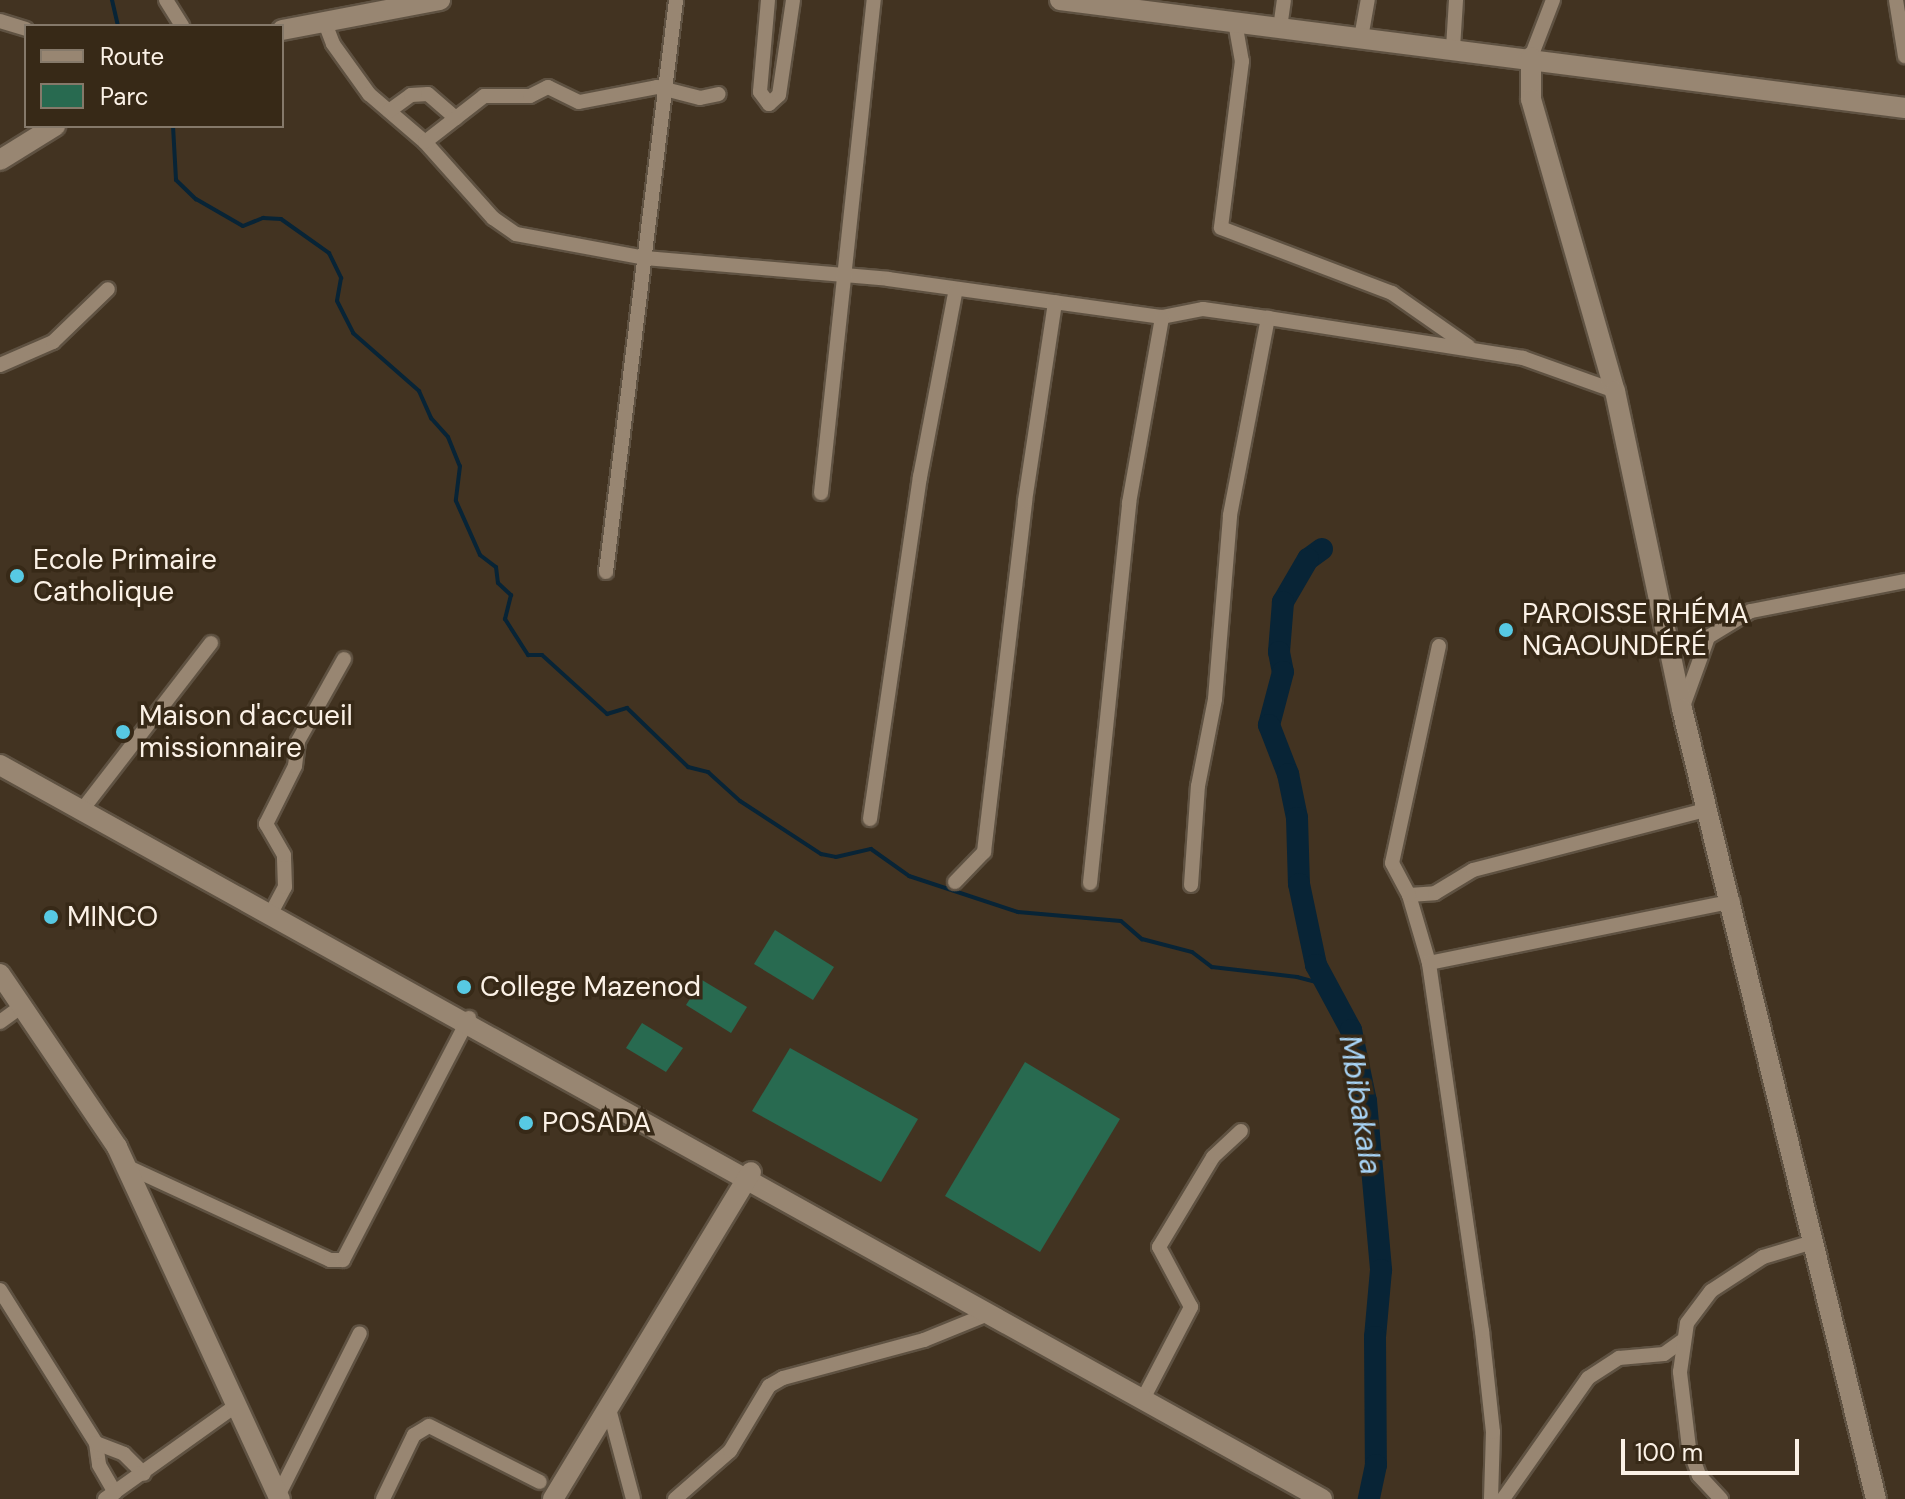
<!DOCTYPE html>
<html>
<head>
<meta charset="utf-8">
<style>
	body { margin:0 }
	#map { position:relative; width:1905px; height:1499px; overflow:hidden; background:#423321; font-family:"DM Sans",sans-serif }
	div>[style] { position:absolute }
	.green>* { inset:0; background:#286a50 }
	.stream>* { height:4px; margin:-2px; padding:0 2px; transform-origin:2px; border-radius:2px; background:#082436 }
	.river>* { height:22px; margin:-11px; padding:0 11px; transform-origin:11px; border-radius:11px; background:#082436 }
	.roads { filter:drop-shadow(2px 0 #5f5242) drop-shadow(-2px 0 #5f5242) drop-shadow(0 2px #5f5242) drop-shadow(0 -2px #5f5242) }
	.street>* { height:14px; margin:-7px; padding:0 7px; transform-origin:7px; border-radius:7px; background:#988672 }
	.secondary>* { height:20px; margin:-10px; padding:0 10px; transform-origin:10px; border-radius:10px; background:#988672 }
	.dots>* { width:22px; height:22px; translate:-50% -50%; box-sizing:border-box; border:4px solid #372917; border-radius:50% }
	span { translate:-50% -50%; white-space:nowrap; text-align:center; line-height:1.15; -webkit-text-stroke:7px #372917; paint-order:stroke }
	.poi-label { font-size:28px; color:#fbf1e6 }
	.left { translate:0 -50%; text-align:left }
	.water-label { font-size:30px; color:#a8d4f6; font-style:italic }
	.legend { position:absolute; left:24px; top:24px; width:260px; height:104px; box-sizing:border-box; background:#372917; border:2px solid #85796a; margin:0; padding:10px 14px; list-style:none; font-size:24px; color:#fbf1e6 }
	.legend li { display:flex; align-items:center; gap:16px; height:40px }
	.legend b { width:40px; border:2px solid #85796a }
	.scale { position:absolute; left:1621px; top:1439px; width:178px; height:36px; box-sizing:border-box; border:4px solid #fbf1e6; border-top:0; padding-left:10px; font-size:24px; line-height:28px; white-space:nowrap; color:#fbf1e6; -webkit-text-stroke:6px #372917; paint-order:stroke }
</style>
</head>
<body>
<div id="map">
	<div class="green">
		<i style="clip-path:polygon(775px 930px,834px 967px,813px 1000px,754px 964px)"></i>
		<i style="clip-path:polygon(702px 980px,747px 1007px,731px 1033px,686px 1005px)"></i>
		<i style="clip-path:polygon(642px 1023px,683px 1048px,666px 1072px,626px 1048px)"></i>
		<i style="clip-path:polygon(790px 1048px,918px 1119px,881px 1182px,752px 1111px)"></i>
		<i style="clip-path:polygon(1025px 1062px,1120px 1119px,1040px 1252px,945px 1196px)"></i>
	</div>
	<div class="stream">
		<i style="left:112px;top:0;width:27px;rotate:77deg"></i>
		<i style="left:173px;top:126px;width:54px;rotate:86.8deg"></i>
		<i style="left:176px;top:180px;width:28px;rotate:44deg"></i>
		<i style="left:196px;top:199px;width:54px;rotate:29.9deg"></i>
		<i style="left:243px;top:226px;width:22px;rotate:-22deg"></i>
		<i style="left:263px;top:218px;width:18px;rotate:3deg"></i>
		<i style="left:281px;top:219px;width:59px;rotate:35.3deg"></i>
		<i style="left:329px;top:253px;width:28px;rotate:64deg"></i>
		<i style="left:341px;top:278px;width:23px;rotate:100deg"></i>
		<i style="left:337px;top:301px;width:36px;rotate:63deg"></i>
		<i style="left:353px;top:333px;width:88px;rotate:41.3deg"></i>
		<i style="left:419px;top:391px;width:30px;rotate:66deg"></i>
		<i style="left:431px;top:418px;width:25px;rotate:48deg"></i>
		<i style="left:448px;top:437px;width:31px;rotate:68deg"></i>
		<i style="left:460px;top:466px;width:35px;rotate:97deg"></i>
		<i style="left:456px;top:501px;width:59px;rotate:66deg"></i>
		<i style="left:480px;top:555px;width:20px;rotate:37deg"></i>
		<i style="left:496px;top:567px;width:16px;rotate:83deg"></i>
		<i style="left:498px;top:583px;width:18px;rotate:43deg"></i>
		<i style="left:511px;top:595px;width:25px;rotate:104deg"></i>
		<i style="left:505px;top:619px;width:43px;rotate:57.4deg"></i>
		<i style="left:528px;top:655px;width:14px"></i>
		<i style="left:542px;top:655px;width:88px;rotate:42.2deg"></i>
		<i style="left:607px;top:714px;width:21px;rotate:-17deg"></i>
		<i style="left:627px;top:708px;width:85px;rotate:44deg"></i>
		<i style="left:688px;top:767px;width:21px;rotate:14deg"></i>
		<i style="left:708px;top:772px;width:43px;rotate:42.2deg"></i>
		<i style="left:740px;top:801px;width:97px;rotate:33.2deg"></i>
		<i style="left:821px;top:854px;width:15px;rotate:11deg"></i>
		<i style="left:836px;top:857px;width:36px;rotate:-13deg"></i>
		<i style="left:871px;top:849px;width:47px;rotate:35.4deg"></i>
		<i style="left:909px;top:876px;width:115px;rotate:18.3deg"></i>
		<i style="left:1018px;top:912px;width:103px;rotate:5deg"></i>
		<i style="left:1121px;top:921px;width:28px;rotate:41deg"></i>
		<i style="left:1142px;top:939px;width:52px;rotate:14.6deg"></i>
		<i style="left:1192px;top:952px;width:25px;rotate:37deg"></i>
		<i style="left:1212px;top:967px;width:86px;rotate:6.7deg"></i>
		<i style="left:1297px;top:977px;width:20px;rotate:15deg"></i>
		<i style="left:1316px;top:982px;width:11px;rotate:56deg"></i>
		<i style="left:1322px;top:991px;width:10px;rotate:-6deg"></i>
	</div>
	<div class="river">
		<i style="left:1322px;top:549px;width:17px;rotate:144deg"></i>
		<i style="left:1308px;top:559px;width:50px;rotate:120.2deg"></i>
		<i style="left:1283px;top:602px;width:50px;rotate:94.6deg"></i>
		<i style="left:1279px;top:652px;width:20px;rotate:79deg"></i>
		<i style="left:1283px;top:672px;width:55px;rotate:104.8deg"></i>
		<i style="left:1269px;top:725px;width:53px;rotate:68.8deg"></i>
		<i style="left:1288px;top:774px;width:45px;rotate:78.4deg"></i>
		<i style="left:1297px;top:818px;width:66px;rotate:88.3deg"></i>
		<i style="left:1299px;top:884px;width:83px;rotate:78.1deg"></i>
		<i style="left:1316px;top:965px;width:74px;rotate:61.7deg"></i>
		<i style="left:1351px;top:1030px;width:73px;rotate:78.1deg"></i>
		<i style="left:1366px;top:1101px;width:170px;rotate:84.9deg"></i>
		<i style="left:1381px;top:1270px;width:67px;rotate:95.1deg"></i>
		<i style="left:1375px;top:1337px;width:128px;rotate:89.6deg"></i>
		<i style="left:1376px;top:1465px;width:35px;rotate:102deg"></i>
	</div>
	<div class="roads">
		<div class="street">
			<i style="left:166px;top:0;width:31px;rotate:58deg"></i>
			<i style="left:768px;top:0;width:92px;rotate:95deg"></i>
			<i style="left:760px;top:92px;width:15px;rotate:53deg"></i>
			<i style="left:769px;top:104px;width:13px;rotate:-42deg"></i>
			<i style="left:779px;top:95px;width:96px;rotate:-81.6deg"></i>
			<i style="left:1896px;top:0;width:57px;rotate:80.9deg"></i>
			<i style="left:0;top:21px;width:27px;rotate:17deg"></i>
			<i style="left:1235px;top:22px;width:40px;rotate:80deg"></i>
			<i style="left:1242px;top:61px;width:168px;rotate:97.2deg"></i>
			<i style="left:1221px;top:228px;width:183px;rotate:20.8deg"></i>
			<i style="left:1392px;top:293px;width:93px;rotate:34.9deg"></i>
			<i style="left:325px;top:23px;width:22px;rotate:69deg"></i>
			<i style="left:333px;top:44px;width:62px;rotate:54.2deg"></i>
			<i style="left:369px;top:94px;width:74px;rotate:40.6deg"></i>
			<i style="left:425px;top:142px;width:102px;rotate:48.2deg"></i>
			<i style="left:493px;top:218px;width:28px;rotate:35deg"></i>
			<i style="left:516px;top:234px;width:131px;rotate:10.5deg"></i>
			<i style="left:645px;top:258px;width:244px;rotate:4.9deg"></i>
			<i style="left:888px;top:279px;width:277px;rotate:7.9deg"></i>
			<i style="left:1162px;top:317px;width:42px;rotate:-11deg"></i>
			<i style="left:1203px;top:309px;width:66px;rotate:7.9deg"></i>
			<i style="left:1268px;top:318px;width:258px;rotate:8.9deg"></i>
			<i style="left:1523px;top:358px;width:98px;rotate:19.7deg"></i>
			<i style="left:1280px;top:28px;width:28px;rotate:-82deg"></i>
			<i style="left:1361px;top:38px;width:39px;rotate:-80deg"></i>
			<i style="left:1453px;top:48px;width:48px;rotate:-86.4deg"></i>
			<i style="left:1531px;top:57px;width:61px;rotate:-68.9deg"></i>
			<i style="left:389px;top:111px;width:27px;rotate:-36deg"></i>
			<i style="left:411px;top:95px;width:17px;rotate:-3deg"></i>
			<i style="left:428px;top:94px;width:37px;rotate:41deg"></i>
			<i style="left:425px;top:142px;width:75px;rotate:-37.9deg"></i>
			<i style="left:484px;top:96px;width:46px"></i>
			<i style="left:530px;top:96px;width:20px;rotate:-27deg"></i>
			<i style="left:548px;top:87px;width:34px;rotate:26deg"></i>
			<i style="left:579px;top:102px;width:79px;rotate:-10.9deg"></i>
			<i style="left:657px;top:87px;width:44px;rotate:14.3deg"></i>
			<i style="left:700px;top:98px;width:19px;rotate:-12deg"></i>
			<i style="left:0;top:365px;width:58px;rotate:-23.5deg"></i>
			<i style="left:53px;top:342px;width:76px;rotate:-43.9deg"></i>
			<i style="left:821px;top:493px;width:496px;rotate:-83.9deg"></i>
			<i style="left:606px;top:572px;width:576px;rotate:-83.02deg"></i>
			<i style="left:1682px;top:709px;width:77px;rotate:-70.1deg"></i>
			<i style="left:1708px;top:637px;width:50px;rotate:-31.2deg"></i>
			<i style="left:1751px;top:611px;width:157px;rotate:-11deg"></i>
			<i style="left:82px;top:810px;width:211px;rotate:-52.3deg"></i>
			<i style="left:870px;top:819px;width:346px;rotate:-81.7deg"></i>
			<i style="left:920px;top:477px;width:191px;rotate:-79.2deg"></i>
			<i style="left:955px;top:882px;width:42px;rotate:-46deg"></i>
			<i style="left:984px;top:852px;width:353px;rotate:-83.3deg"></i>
			<i style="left:1025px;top:501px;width:201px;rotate:-81.4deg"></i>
			<i style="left:1090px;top:883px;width:382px;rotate:-84.1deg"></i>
			<i style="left:1129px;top:503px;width:189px;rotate:-79.9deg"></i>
			<i style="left:1191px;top:885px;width:99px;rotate:-86deg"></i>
			<i style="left:1198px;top:786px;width:89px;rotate:-78.9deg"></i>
			<i style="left:1215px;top:699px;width:185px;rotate:-85.3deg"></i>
			<i style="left:1230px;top:515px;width:201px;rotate:-79.1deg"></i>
			<i style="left:1409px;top:895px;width:26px;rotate:-4deg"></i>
			<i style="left:1435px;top:893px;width:44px;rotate:-31.2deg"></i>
			<i style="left:1473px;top:870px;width:244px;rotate:-14.5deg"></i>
			<i style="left:270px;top:915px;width:32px;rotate:-62deg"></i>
			<i style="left:285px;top:887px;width:32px;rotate:-92deg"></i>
			<i style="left:284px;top:855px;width:36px;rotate:-120deg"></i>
			<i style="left:266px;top:824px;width:65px;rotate:-63.4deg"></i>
			<i style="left:295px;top:766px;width:25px;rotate:-83deg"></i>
			<i style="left:298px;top:741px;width:94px;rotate:-60.7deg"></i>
			<i style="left:1429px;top:963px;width:71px;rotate:-106.4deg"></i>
			<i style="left:1409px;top:895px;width:36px;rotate:-118deg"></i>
			<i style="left:1392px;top:863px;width:222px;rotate:-77.8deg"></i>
			<i style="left:0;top:1022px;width:27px;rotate:-36deg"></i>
			<i style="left:126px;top:1166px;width:225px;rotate:24.7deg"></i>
			<i style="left:330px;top:1260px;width:13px"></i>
			<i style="left:343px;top:1260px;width:273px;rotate:-62.5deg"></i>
			<i style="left:0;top:1290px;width:181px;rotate:57.9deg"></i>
			<i style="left:96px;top:1443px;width:22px;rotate:82deg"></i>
			<i style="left:99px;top:1465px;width:32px;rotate:60deg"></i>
			<i style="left:1143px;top:1399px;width:104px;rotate:-62.4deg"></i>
			<i style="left:1191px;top:1307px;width:68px;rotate:-118.1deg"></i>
			<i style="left:1159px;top:1247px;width:105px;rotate:-59deg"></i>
			<i style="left:1213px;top:1157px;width:38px;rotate:-43deg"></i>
			<i style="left:608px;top:1405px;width:97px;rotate:75.1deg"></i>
			<i style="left:96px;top:1443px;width:30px;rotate:21deg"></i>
			<i style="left:124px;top:1454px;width:28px;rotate:45deg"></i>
			<i style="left:278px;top:1496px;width:182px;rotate:-63.3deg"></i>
			<i style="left:105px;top:1499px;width:162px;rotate:-35.5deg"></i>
			<i style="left:383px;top:1499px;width:71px;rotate:-64.2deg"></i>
			<i style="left:414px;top:1435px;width:17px;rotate:-31deg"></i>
			<i style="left:429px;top:1426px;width:124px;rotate:26.8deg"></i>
			<i style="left:675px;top:1499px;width:73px;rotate:-41.1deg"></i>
			<i style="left:730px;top:1451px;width:76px;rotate:-59deg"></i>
			<i style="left:769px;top:1386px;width:16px;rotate:-30deg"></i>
			<i style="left:783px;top:1378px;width:146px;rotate:-15.1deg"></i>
			<i style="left:924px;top:1340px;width:71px;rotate:-22.2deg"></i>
			<i style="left:1491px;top:1499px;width:67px;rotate:-88.3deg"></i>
			<i style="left:1493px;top:1432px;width:102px;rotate:-96.2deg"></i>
			<i style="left:1482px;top:1331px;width:372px;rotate:-98.2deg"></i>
			<i style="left:1429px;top:963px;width:310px;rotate:-11.5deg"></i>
			<i style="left:1503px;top:1499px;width:148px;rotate:-54.9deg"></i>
			<i style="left:1588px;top:1378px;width:37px;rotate:-33deg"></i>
			<i style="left:1619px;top:1358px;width:45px;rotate:-5.1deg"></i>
			<i style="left:1664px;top:1354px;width:22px;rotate:-36deg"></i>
			<i style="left:1721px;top:1499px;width:33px;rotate:-133deg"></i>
			<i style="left:1699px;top:1475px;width:29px;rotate:-110deg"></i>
			<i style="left:1689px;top:1448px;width:77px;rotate:-96.8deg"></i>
			<i style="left:1680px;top:1372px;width:49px;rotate:-81.9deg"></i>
			<i style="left:1687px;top:1323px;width:40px;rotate:-53deg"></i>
			<i style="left:1711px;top:1291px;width:62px;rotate:-33.2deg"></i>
			<i style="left:1763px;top:1257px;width:52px;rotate:-16.7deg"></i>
		</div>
		<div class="secondary">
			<i style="left:1060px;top:0;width:852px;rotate:7.28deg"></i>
			<i style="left:282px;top:30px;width:161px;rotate:-10.8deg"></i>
			<i style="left:1531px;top:57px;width:42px;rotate:90deg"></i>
			<i style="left:1531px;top:99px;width:304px;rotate:74deg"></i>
			<i style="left:1615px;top:391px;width:325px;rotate:78.1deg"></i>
			<i style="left:1682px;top:709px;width:813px;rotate:76.2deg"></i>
			<i style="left:0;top:160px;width:65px;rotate:-31.7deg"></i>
			<i style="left:0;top:765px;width:1512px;rotate:29.04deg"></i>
			<i style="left:0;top:974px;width:209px;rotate:55.9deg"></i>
			<i style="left:117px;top:1147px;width:388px;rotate:65.2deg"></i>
			<i style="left:553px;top:1499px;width:382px;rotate:-58.8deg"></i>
		</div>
	</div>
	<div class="dots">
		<i style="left:17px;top:576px;background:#57c9e3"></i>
		<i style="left:1506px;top:630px;background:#57c9e3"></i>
		<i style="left:123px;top:732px;background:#57c9e3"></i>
		<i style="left:51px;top:917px;background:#57c9e3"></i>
		<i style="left:464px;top:987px;background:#57c9e3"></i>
		<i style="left:526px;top:1123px;background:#57c9e3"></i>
	</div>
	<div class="poi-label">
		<span class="left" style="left:33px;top:576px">Ecole Primaire<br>Catholique</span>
		<span class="left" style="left:1522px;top:630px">PAROISSE RHÉMA<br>NGAOUNDÉRÉ</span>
		<span class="left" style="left:139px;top:732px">Maison d'accueil<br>missionnaire</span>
		<span class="left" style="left:67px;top:917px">MINCO</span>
		<span class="left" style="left:480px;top:987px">College Mazenod</span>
		<span class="left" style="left:542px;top:1123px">POSADA</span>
	</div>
	<div class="water-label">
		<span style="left:1360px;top:1105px;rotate:81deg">Mbibakala</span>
	</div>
	<ul class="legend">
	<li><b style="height:10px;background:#988672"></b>Route</li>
	<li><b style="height:22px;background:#286a50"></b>Parc</li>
	</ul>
	<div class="scale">100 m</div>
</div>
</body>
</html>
